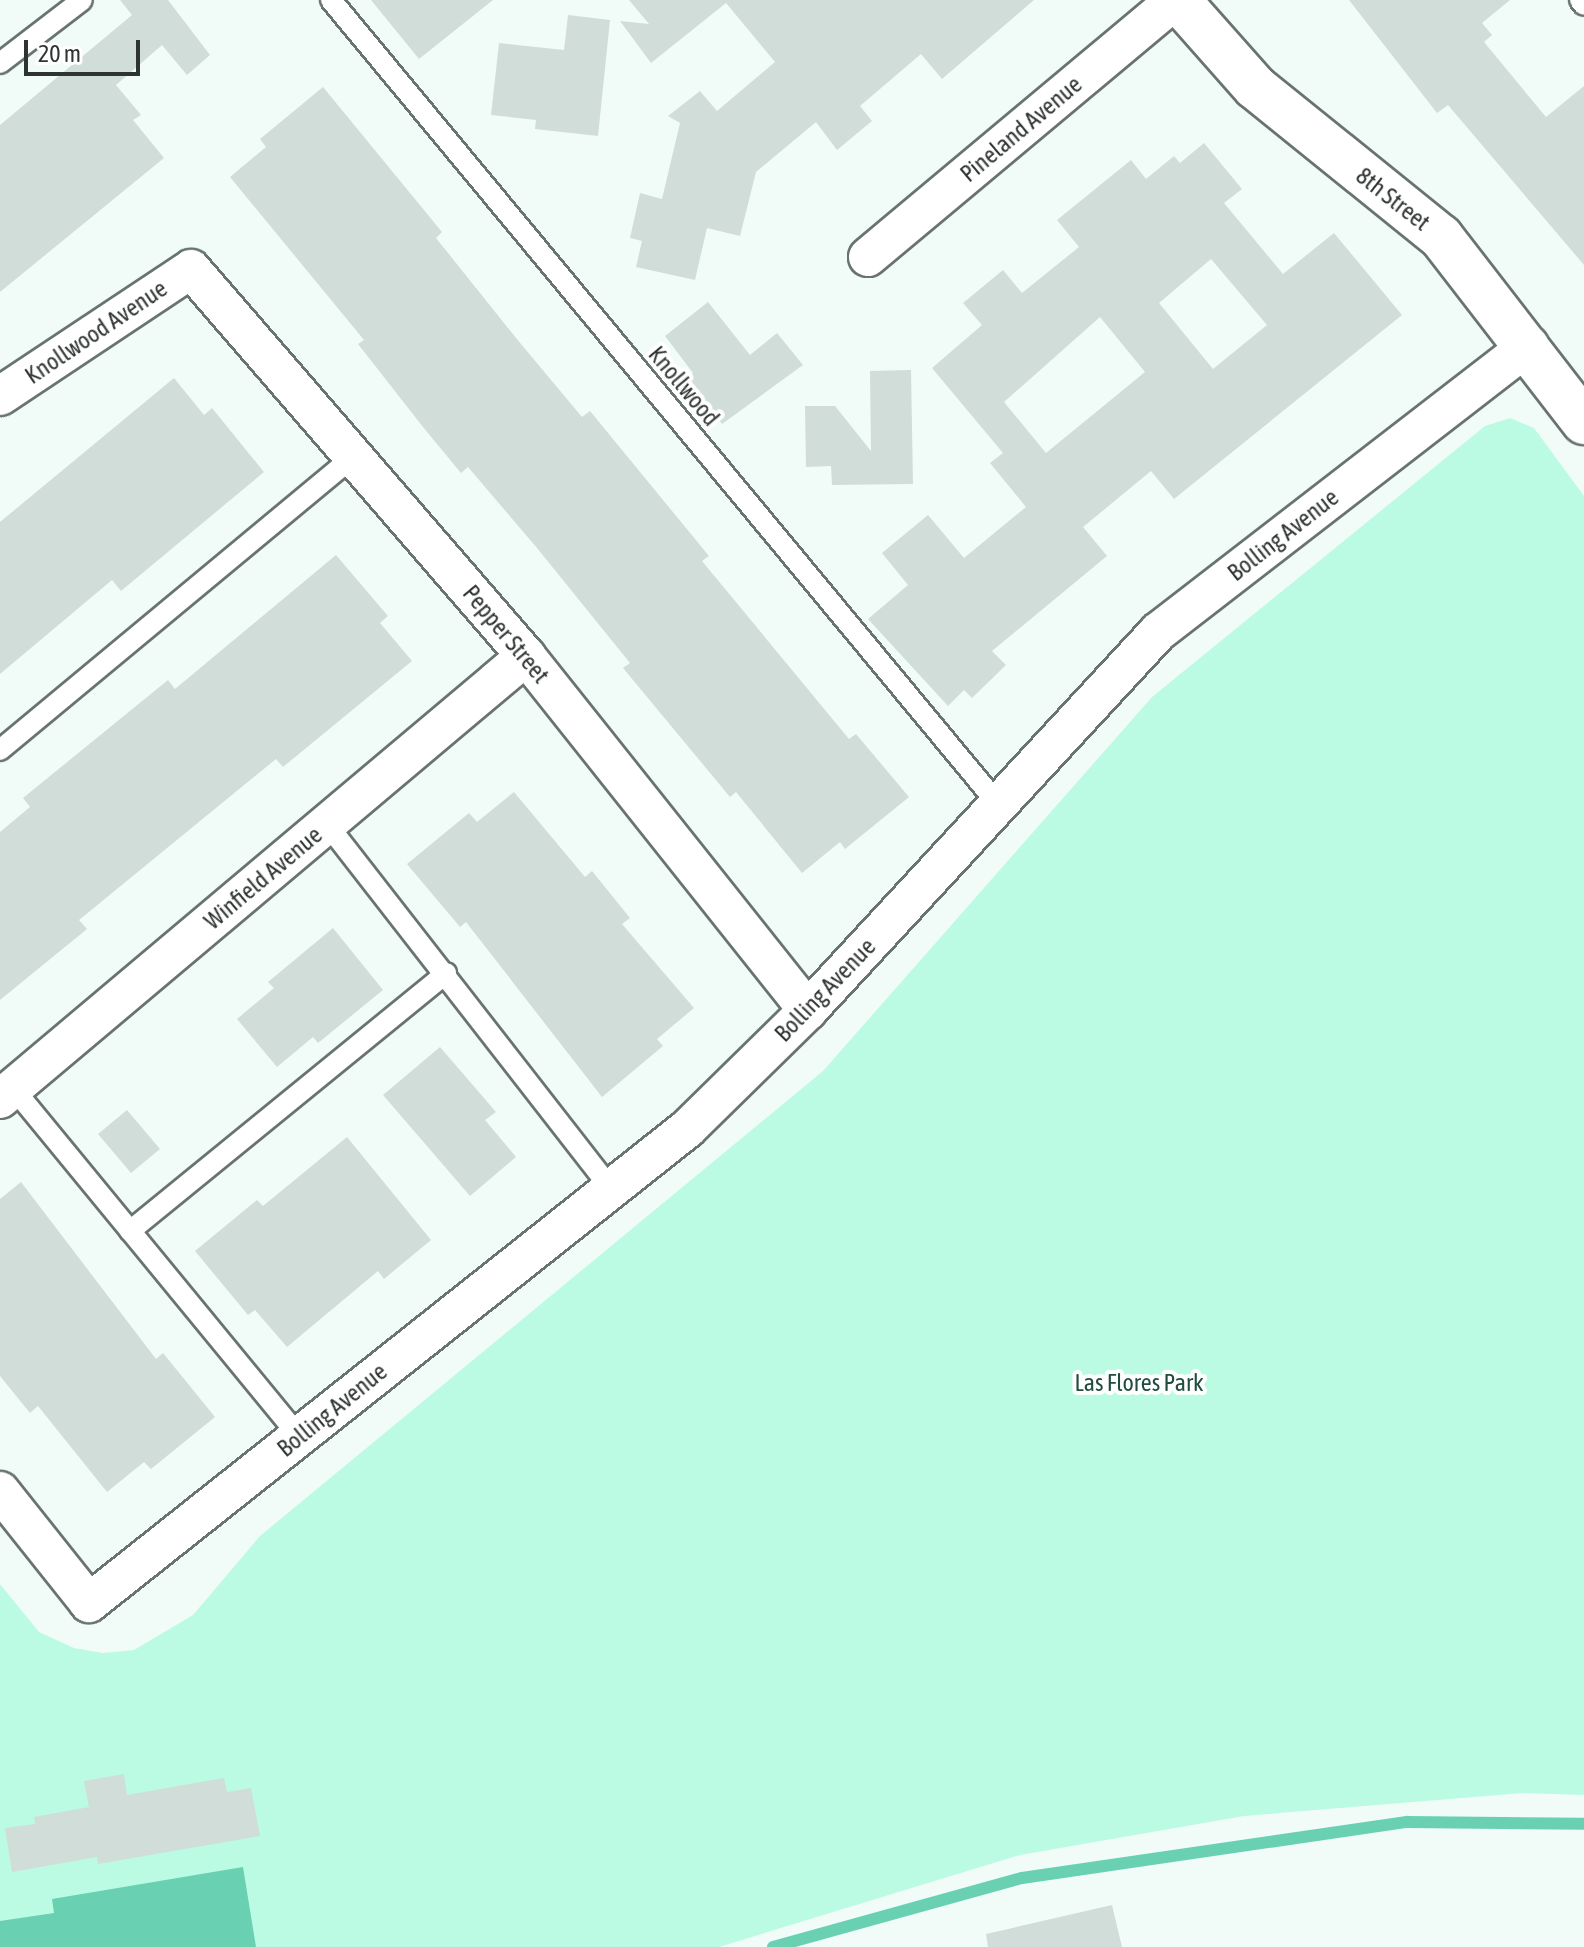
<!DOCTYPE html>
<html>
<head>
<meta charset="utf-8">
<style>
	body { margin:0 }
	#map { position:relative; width:1584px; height:1947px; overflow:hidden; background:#f1fcf8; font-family:"Asap Condensed",sans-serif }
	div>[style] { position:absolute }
	.green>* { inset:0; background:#bbfbe4 }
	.water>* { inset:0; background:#69d1b2 }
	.stream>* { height:12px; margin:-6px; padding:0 6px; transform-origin:6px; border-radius:6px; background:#69d1b2 }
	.building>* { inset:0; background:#d1ddd8 }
	.roads { filter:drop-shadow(2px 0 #697370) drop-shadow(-2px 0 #697370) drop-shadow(0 2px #697370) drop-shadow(0 -2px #697370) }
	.service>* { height:20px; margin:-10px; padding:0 10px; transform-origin:10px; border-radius:10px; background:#fff }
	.minor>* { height:38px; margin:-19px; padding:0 19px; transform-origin:19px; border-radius:19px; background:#fff }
	.tertiary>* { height:44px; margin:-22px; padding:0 22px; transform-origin:22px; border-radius:22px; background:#fff }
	span { translate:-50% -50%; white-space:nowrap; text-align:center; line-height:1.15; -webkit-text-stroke:8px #fff; paint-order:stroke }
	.street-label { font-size:24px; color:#2f3432 }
	.park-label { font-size:24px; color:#204d40 }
	.scale { position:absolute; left:24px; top:40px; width:116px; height:36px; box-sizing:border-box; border:4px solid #2f3432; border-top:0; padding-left:10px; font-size:24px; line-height:28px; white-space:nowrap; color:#2f3432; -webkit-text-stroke:6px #fff; paint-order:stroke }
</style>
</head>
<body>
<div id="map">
	<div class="green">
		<i style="clip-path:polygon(1510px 418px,1534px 428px,1584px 496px,1584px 1795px,1523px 1793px,1244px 1816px,1020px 1855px,719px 1947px,0 1947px,0 1584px,39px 1632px,74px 1648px,103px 1653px,134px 1650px,193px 1615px,260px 1536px,823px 1071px,1152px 697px,1485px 426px)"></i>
	</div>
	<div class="water">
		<i style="clip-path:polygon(243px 1867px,256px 1947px,0 1947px,0 1921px,54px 1913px,52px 1899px)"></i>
	</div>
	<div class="stream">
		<i style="left:773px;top:1947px;width:258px;rotate:-15.5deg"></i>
		<i style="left:1022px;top:1878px;width:389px;rotate:-8.3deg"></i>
		<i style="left:1407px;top:1822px;width:177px;rotate:0.6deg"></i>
	</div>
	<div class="building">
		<i style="clip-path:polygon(120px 0,168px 0,210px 55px,187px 75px,162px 45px,116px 85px,141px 115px,133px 120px,164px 158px,0 292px,0 125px,132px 15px)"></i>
		<i style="clip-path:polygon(371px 0,493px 0,419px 59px)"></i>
		<i style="clip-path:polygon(629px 0,1034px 0,942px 79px,921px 54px,860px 106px,872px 121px,837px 150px,816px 122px,756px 172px,740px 236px,707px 228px,695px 280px,636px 267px,642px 241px,630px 238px,640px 193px,662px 199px,680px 123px,668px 116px,700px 91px,717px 111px,775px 62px,726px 3px,651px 63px,620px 21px,649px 24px)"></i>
		<i style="clip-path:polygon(1349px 0,1510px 0,1482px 23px,1492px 35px,1484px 42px,1546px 117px,1584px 86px,1584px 265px,1448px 105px,1437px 113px)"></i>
		<i style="clip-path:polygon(568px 15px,610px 20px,598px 136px,535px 129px,536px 120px,491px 115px,499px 43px,564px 50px)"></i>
		<i style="clip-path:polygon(323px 87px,442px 232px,436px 238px,516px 338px,582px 417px,590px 411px,709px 556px,702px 561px,849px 739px,856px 734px,909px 797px,845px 849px,840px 842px,802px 873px,736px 792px,730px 797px,623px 668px,630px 663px,537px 548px,468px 467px,461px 473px,423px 427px,358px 344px,364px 340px,230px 177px,266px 147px,260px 139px)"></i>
		<i style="clip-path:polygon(evenodd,1204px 143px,1242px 189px,1224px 203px,1283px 274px,1334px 233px,1402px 315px,1174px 499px,1151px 471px,1083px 527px,1107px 556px,992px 651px,1006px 665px,972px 698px,964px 690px,948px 706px,868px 619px,908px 585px,882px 553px,928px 515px,964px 558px,1026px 507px,990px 463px,1003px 453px,932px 368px,982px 325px,963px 303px,1003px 270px,1022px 293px,1079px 247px,1057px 220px,1131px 160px,1146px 179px,1174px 156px,1180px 163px,1204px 143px,1211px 259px,1267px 325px,1213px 369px,1159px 303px,1211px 259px,1204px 143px,1100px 317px,1145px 372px,1046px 453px,1004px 402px,1100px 317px)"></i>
		<i style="clip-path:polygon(708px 302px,750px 355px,777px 333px,803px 365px,722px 424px,686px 378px,693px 373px,665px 336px)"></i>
		<i style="clip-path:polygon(911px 370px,913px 484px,832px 485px,831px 466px,806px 467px,805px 406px,835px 406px,871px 451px,870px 371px)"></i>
		<i style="clip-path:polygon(174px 378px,204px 415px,212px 408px,264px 472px,121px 591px,112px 580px,0 674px,0 522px)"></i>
		<i style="clip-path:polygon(336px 555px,388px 616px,380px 623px,412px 661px,283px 767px,276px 759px,79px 920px,87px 929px,0 1000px,0 832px,30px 807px,23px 798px,168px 680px,175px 689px)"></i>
		<i style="clip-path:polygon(514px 792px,585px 877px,592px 871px,630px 918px,622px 924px,694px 1008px,657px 1039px,663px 1046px,602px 1097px,466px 922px,460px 927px,407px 864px,469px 813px,477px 822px)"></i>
		<i style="clip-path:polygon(333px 928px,383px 990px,318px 1043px,313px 1037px,277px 1067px,237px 1019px,274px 988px,268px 982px)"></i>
		<i style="clip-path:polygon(440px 1047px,496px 1112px,485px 1120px,516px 1157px,470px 1196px,383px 1095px)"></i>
		<i style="clip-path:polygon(127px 1110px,160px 1149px,131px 1173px,98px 1134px)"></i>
		<i style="clip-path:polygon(347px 1137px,431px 1240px,384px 1279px,378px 1271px,287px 1347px,255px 1310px,248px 1315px,195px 1251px,257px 1200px,263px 1206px)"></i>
		<i style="clip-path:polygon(21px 1182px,156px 1359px,163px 1353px,215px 1417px,151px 1469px,144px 1462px,107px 1492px,38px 1406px,30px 1413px,0 1376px,0 1199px)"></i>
		<i style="clip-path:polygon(124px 1774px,127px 1795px,224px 1778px,227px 1792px,251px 1788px,260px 1836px,98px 1864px,97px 1857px,12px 1872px,5px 1828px,35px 1824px,34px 1817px,89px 1807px,84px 1781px)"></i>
		<i style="clip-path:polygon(1112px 1905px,1122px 1947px,988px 1947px,986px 1934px)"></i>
	</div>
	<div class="roads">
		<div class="service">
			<i style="left:331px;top:0;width:1045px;rotate:50.32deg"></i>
			<i style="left:1580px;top:0;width:6px;rotate:51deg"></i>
			<i style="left:0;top:63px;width:103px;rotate:-37.5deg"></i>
			<i style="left:0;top:750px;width:460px;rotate:-39.7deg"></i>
			<i style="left:327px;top:824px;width:462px;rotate:52.1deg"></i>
			<i style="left:13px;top:1088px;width:450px;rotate:50.6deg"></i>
			<i style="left:130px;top:1231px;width:408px;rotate:-39.2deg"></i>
		</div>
		<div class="minor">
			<i style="left:868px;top:257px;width:400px;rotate:-39.9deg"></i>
			<i style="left:0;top:396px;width:229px;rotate:-33.6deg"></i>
			<i style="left:191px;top:269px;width:512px;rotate:49.12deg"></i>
			<i style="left:526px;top:656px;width:453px;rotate:51.5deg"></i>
			<i style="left:0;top:1099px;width:688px;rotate:-40.1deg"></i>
			<i style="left:0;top:1491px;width:143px;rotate:51.5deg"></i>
			<i style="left:89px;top:1603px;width:764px;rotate:-38.41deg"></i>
			<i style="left:688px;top:1128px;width:168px;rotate:-44.5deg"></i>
			<i style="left:808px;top:1010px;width:515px;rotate:-47.2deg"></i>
			<i style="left:1158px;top:632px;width:469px;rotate:-37.7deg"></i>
		</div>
		<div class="tertiary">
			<i style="left:1178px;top:0;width:116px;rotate:48.5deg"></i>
			<i style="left:1255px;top:87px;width:239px;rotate:38.9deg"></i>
			<i style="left:1441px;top:237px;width:234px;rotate:52.3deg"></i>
		</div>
	</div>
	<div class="street-label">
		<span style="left:1021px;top:129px;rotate:-40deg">Pineland Avenue</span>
		<span style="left:1393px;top:199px;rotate:38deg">8th Street</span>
		<span style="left:96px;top:332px;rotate:-34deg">Knollwood Avenue</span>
		<span style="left:684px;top:386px;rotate:50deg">Knollwood</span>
		<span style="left:1283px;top:535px;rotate:-38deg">Bolling Avenue</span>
		<span style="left:506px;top:634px;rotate:50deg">Pepper Street</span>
		<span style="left:263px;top:878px;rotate:-40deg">Winfield Avenue</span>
		<span style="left:825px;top:990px;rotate:-46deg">Bolling Avenue</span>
		<span style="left:332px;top:1410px;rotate:-39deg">Bolling Avenue</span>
	</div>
	<div class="park-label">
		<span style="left:1139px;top:1383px">Las Flores Park</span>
	</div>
	<div class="scale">20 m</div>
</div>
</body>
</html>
